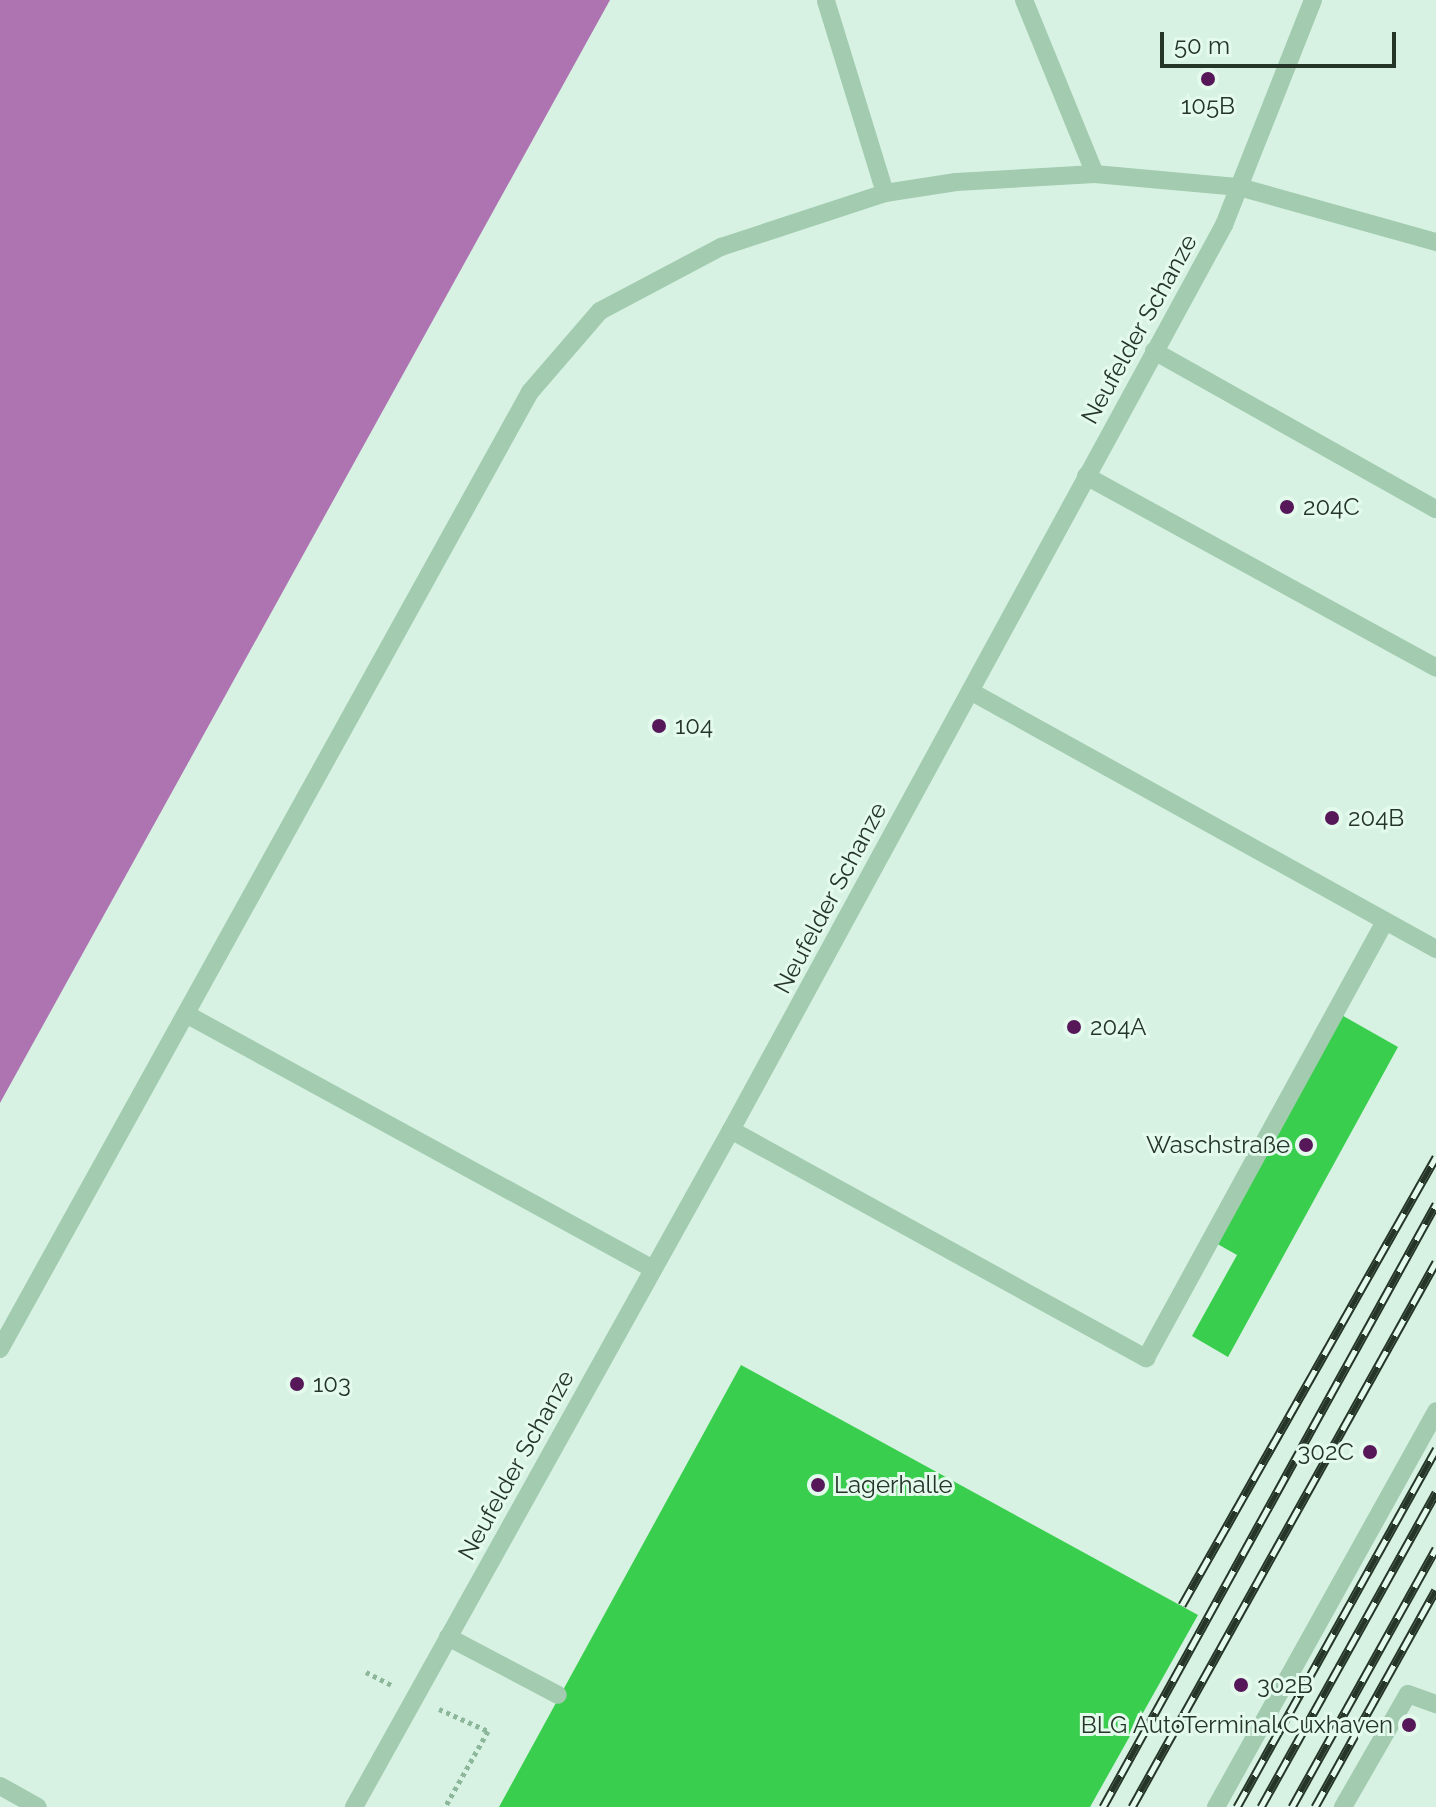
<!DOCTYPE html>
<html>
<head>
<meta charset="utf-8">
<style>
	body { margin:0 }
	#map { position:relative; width:1436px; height:1807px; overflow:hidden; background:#d7f2e2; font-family:Raleway,sans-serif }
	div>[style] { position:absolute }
	.water>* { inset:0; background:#ad74b1 }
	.building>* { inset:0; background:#39ce4d }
	.path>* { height:5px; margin-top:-2.5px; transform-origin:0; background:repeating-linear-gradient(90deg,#8cb79a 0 4px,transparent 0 8px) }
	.service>* { height:18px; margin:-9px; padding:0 9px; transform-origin:9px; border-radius:9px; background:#a2cbb0 }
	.rail>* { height:9px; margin-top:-4.5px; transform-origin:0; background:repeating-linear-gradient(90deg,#e3faed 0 18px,#253528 0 36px); box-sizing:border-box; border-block:2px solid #253528 }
	.dots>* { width:22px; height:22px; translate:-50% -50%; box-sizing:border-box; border:4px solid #e3faed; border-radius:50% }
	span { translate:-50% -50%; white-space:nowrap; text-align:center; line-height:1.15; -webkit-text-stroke:6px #e3faed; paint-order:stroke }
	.poi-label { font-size:24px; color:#253528 }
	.left { translate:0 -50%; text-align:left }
	.right { translate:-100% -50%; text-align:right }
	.street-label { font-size:24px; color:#253528 }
	.scale { position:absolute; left:1160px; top:32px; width:236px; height:36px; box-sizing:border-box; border:4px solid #253528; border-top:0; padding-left:10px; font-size:24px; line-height:28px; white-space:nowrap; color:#253528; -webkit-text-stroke:6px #e3faed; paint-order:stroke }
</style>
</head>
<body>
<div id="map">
	<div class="water">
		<i style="clip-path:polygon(0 0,610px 0,0 1103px)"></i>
	</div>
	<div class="building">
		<i style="clip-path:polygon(1338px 1013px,1398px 1047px,1228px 1357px,1192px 1336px,1237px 1255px,1214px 1242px)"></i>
		<i style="clip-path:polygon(741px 1365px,1198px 1615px,1090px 1807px,499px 1807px)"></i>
	</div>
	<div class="path">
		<i style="left:366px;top:1672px;width:30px;rotate:27deg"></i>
		<i style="left:439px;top:1709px;width:54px;rotate:24.2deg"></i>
		<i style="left:488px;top:1731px;width:87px;rotate:119.5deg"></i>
	</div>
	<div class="service">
		<i style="left:1024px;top:0;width:188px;rotate:67.8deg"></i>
		<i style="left:1095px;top:174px;width:145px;rotate:5.2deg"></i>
		<i style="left:1239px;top:187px;width:201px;rotate:-68.4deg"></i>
		<i style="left:826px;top:1px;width:201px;rotate:72.9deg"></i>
		<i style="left:885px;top:193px;width:72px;rotate:-8.8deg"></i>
		<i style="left:956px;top:182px;width:139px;rotate:-3.3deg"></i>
		<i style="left:1154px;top:351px;width:323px;rotate:29.3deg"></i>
		<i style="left:1086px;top:476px;width:399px;rotate:28.7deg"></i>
		<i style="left:970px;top:691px;width:533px;rotate:28.97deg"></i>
		<i style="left:186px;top:1014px;width:532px;rotate:28.64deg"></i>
		<i style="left:731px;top:1130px;width:474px;rotate:28.8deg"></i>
		<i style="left:1146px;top:1358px;width:498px;rotate:-61.3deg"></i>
		<i style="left:0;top:1349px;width:1094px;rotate:-61.02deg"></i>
		<i style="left:530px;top:392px;width:107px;rotate:-49.2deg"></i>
		<i style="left:600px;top:311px;width:137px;rotate:-27.9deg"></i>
		<i style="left:721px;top:247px;width:173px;rotate:-18.2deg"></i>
		<i style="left:448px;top:1637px;width:124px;rotate:27.8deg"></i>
		<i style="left:0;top:1786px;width:43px;rotate:28.9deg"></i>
		<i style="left:354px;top:1807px;width:775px;rotate:-60.89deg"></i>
		<i style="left:731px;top:1130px;width:1031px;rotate:-61.42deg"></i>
		<i style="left:1224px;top:225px;width:41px;rotate:-68.5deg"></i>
		<i style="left:1239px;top:187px;width:205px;rotate:15.6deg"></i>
		<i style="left:1216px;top:1807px;width:453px;rotate:-60.9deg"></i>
		<i style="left:1343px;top:1807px;width:130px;rotate:-60.1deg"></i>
		<i style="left:1408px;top:1694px;width:30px;rotate:20deg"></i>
	</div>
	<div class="rail">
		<i style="left:1182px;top:1605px;width:515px;rotate:-60.45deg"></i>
		<i style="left:1103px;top:1807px;width:689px;rotate:-61.09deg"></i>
		<i style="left:1132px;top:1807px;width:624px;rotate:-60.85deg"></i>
		<i style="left:1237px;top:1807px;width:410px;rotate:-60.9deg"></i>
		<i style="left:1261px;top:1807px;width:360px;rotate:-60.9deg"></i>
		<i style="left:1292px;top:1807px;width:296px;rotate:-60.9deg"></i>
		<i style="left:1315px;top:1807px;width:248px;rotate:-60.9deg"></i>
	</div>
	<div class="dots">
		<i style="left:1208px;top:79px;background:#561859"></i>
		<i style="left:1287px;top:507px;background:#561859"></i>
		<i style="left:659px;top:726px;background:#561859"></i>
		<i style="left:1332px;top:818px;background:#561859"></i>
		<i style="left:1074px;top:1027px;background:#561859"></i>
		<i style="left:1306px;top:1145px;background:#561859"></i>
		<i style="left:297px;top:1384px;background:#561859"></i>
		<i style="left:1370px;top:1452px;background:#561859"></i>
		<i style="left:818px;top:1485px;background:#561859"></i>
		<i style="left:1241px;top:1685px;background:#561859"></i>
		<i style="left:1409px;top:1725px;background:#561859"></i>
	</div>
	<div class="poi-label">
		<span style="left:1208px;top:106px">105B</span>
		<span class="left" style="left:1303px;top:507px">204C</span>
		<span class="left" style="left:675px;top:726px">104</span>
		<span class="left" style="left:1348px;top:818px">204B</span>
		<span class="left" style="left:1090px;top:1027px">204A</span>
		<span class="right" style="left:1290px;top:1145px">Waschstraße</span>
		<span class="left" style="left:313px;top:1384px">103</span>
		<span class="right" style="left:1354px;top:1452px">302C</span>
		<span class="left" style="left:834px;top:1485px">Lagerhalle</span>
		<span class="left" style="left:1257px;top:1685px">302B</span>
		<span class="right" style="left:1393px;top:1725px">BLG AutoTerminal Cuxhaven</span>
	</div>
	<div class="street-label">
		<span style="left:1139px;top:329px;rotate:-61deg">Neufelder Schanze</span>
		<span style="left:830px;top:898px;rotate:-62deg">Neufelder Schanze</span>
		<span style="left:516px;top:1465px;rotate:-61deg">Neufelder Schanze</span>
	</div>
	<div class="scale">50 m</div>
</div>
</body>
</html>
